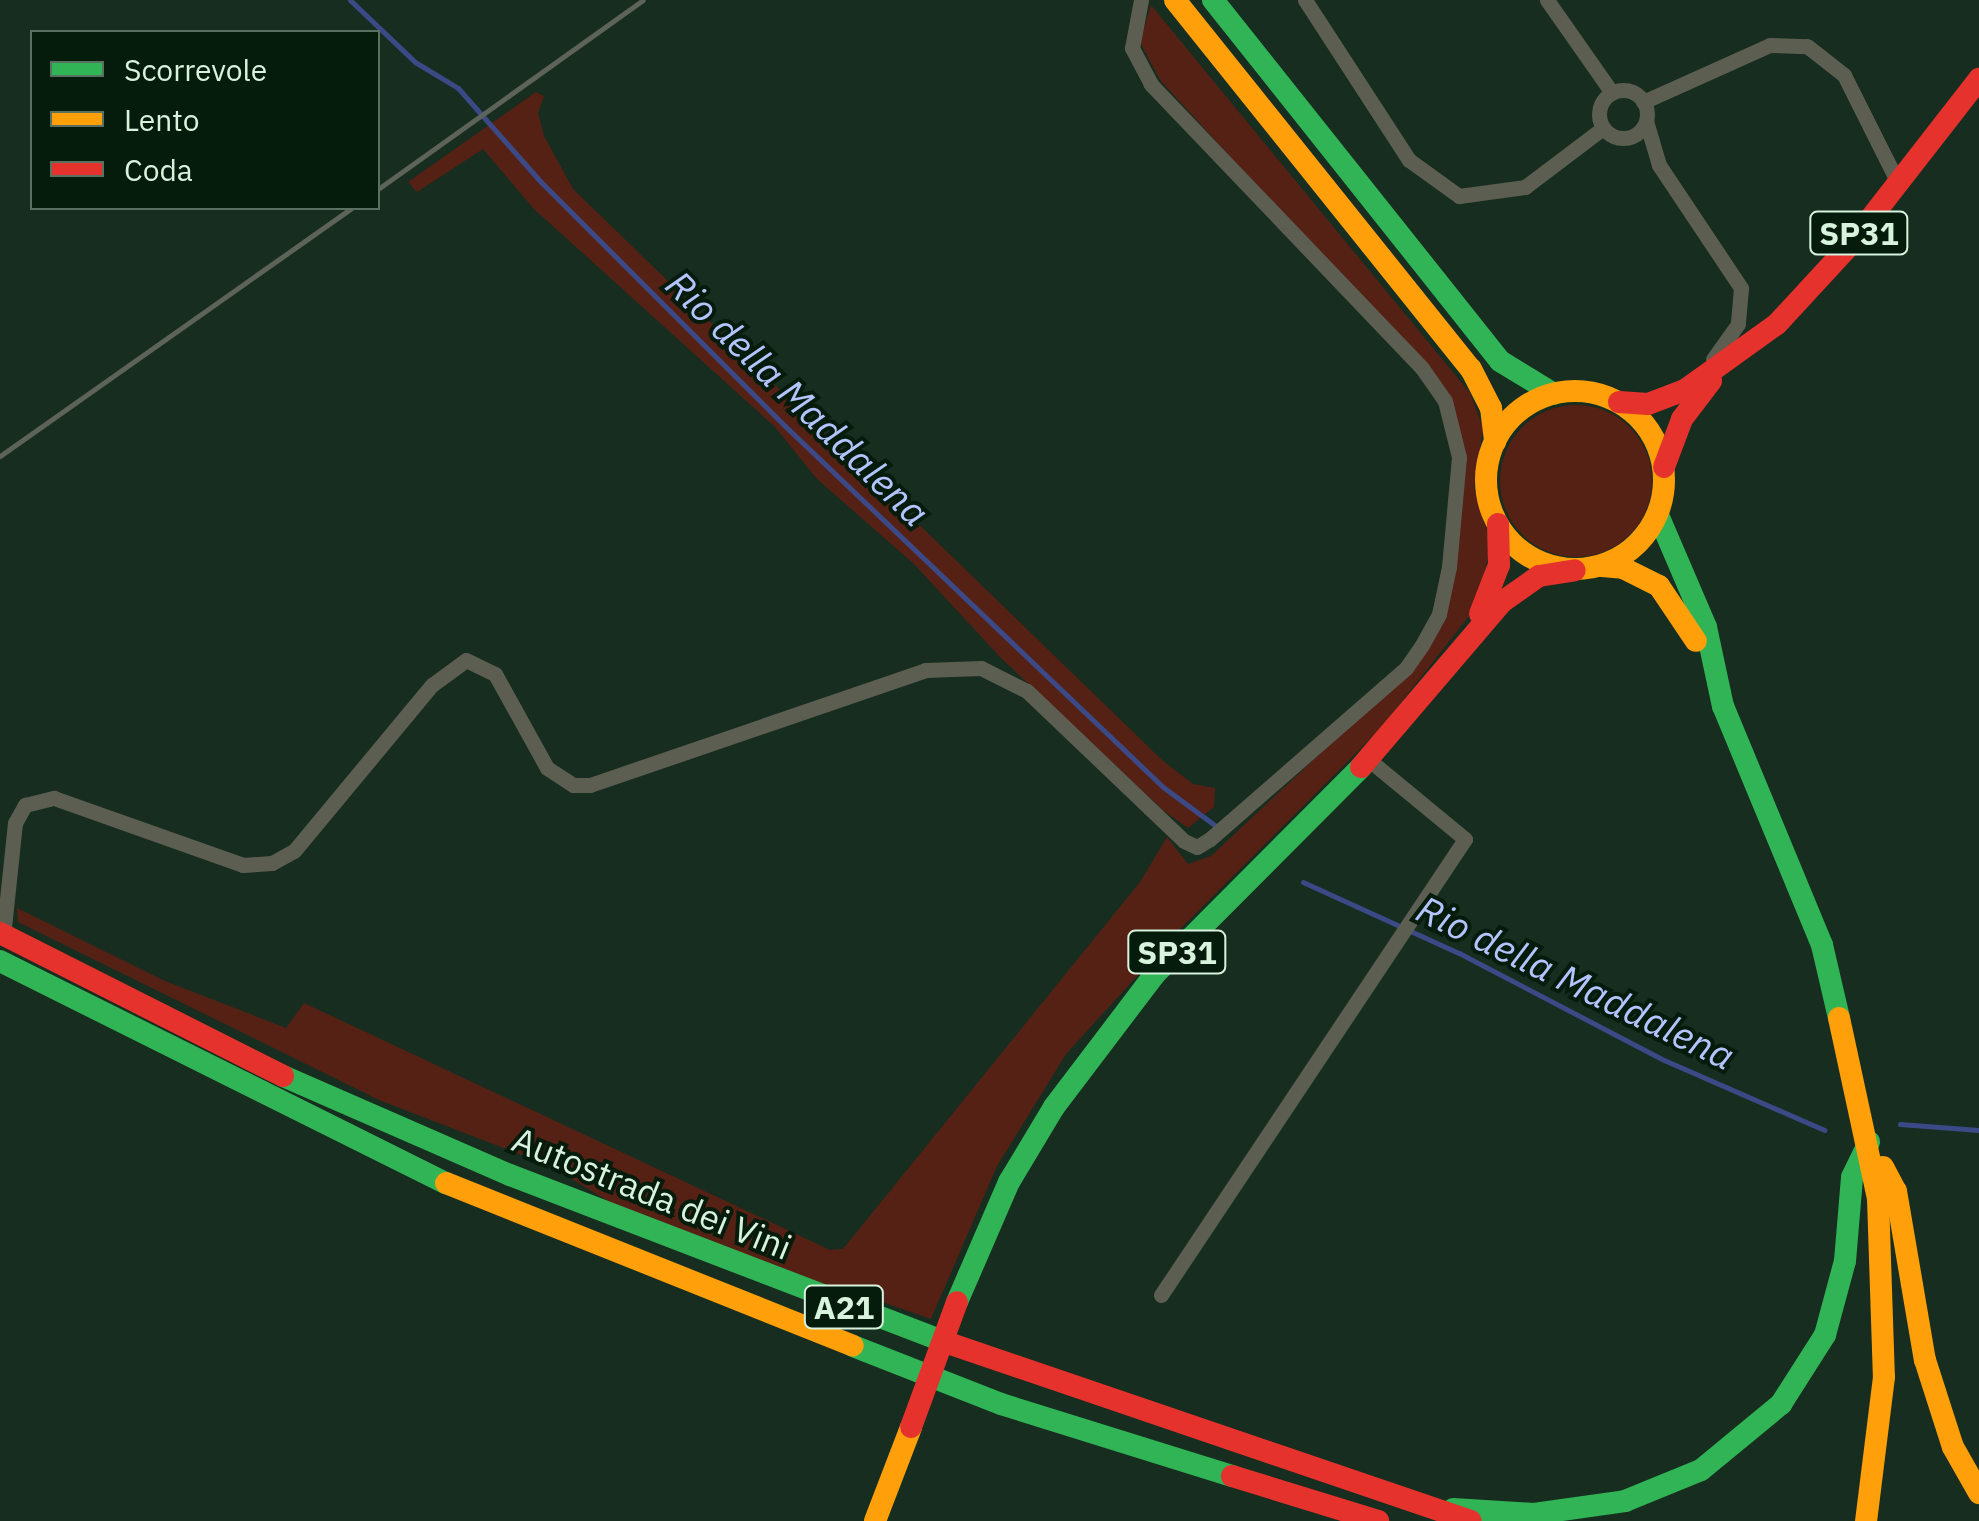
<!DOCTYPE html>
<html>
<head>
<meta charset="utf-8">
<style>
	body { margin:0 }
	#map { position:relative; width:1979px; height:1521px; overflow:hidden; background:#162d1f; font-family:"IBM Plex Sans",sans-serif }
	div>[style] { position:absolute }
	.green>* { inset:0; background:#562115 }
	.round { border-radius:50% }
	.stream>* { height:5px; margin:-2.5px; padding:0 2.5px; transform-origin:2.5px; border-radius:2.5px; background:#3b4a87 }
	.street>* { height:15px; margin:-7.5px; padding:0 7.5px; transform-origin:7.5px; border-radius:7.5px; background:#5c5e51 }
	.street>.ring { margin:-7.5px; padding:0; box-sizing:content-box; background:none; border:15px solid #5c5e51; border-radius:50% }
	.fast>* { height:22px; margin:-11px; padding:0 11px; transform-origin:11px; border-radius:11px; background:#30b455 }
	.slow>* { height:22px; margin:-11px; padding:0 11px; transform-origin:11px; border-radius:11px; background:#ff9f0a }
	.slow>.ring { margin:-11px; padding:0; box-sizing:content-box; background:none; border:22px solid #ff9f0a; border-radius:50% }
	.jam>* { height:22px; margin:-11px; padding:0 11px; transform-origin:11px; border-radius:11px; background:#e5322d }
	.rail>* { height:5px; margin:-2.5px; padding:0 2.5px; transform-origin:2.5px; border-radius:2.5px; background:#5d6358 }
	.jam-bridge>* { height:22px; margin:-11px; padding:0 11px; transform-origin:11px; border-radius:11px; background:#e5322d }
	span { translate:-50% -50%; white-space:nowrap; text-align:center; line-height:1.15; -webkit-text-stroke:8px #051b0c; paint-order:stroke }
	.shield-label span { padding:2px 8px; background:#051b0c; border:2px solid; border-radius:8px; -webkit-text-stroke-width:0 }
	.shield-label { font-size:32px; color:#d7f2dd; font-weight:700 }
	.street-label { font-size:35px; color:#d7f2dd }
	.water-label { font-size:38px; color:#b3c4ff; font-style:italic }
	.legend { position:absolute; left:30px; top:30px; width:350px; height:180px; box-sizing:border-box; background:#051b0c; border:2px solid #597160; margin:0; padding:12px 18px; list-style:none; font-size:30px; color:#d7f2dd }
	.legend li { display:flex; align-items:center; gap:20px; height:50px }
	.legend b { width:50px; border:2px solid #597160 }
</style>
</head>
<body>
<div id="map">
	<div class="green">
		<i style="clip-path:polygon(1151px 5px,1470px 393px,1483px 428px,1474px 488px,1491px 544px,1477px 606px,1380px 729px,1178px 931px,1066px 1054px,997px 1166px,931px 1319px,865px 1296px,845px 1296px,618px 1207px,550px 1166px,379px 1100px,18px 922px,17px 908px,165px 981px,286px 1028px,304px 1003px,830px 1250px,843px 1249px,1140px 882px,1167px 837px,1188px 864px,1211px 856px,1402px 677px,1450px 599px,1464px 458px,1449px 395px,1160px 80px,1140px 42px)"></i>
		<i style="clip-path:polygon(536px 92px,544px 96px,538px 113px,544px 136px,573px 189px,1163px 761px,1193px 784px,1215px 788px,1214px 807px,1188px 828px,1164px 811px,1000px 657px,914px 564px,817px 479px,775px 427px,534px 209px,483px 149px,417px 192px,408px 182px)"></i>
		<i class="round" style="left:1500px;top:405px;width:152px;height:152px"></i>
	</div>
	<div class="stream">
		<i style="left:350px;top:0;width:90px;rotate:43.6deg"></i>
		<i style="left:415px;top:62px;width:50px;rotate:31.2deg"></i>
		<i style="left:458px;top:88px;width:125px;rotate:48.6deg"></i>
		<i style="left:541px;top:182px;width:345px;rotate:45deg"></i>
		<i style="left:785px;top:426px;width:523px;rotate:43.68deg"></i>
		<i style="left:1163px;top:787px;width:67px;rotate:36.5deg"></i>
		<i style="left:1303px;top:882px;width:171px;rotate:24.5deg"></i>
		<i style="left:1459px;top:953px;width:231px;rotate:27.6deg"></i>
		<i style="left:1664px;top:1060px;width:175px;rotate:23.6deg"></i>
		<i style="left:1900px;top:1124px;width:79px;rotate:4.3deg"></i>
	</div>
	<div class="street">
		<i style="left:1305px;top:0;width:191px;rotate:57deg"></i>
		<i style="left:1409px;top:160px;width:62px;rotate:35.8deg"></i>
		<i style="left:1459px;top:196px;width:67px;rotate:-7.8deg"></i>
		<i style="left:1525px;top:187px;width:98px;rotate:-37.1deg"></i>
		<i style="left:1547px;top:0;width:113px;rotate:55deg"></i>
		<i class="ring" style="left:1599px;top:90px;width:33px;height:33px"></i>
		<i style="left:1643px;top:102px;width:139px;rotate:-24.2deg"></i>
		<i style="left:1770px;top:45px;width:37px;rotate:2deg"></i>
		<i style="left:1807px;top:46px;width:47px;rotate:38.1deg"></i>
		<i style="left:1844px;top:75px;width:123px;rotate:63.4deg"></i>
		<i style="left:1646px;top:121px;width:46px;rotate:73.5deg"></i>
		<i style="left:1659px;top:165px;width:148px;rotate:56.3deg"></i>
		<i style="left:1741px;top:288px;width:36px;rotate:95deg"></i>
		<i style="left:1738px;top:324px;width:43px;rotate:125.5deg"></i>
		<i style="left:3px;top:937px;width:115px;rotate:-84deg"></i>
		<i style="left:15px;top:823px;width:21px;rotate:-61deg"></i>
		<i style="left:25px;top:805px;width:30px;rotate:-14deg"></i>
		<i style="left:54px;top:798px;width:201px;rotate:19.5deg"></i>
		<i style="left:243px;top:865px;width:29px;rotate:-4deg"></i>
		<i style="left:272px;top:863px;width:25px;rotate:-29deg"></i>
		<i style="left:294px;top:851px;width:216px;rotate:-50.3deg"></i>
		<i style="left:432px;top:685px;width:42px;rotate:-36.3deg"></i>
		<i style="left:466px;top:660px;width:32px;rotate:26deg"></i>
		<i style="left:495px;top:674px;width:107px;rotate:61deg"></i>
		<i style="left:547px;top:768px;width:31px;rotate:33deg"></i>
		<i style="left:573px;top:785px;width:17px"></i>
		<i style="left:590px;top:785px;width:354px;rotate:-18.9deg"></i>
		<i style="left:925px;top:670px;width:56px;rotate:-2deg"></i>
		<i style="left:981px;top:668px;width:51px;rotate:26.6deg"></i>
		<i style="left:1027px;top:691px;width:217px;rotate:43.7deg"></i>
		<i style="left:1184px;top:841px;width:14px;rotate:25deg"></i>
		<i style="left:1197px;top:847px;width:15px;rotate:-32deg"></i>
		<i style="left:1210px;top:839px;width:260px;rotate:-41.1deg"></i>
		<i style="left:1406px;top:668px;width:28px;rotate:-55deg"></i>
		<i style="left:1422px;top:645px;width:35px;rotate:-61deg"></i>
		<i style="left:1439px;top:614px;width:48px;rotate:-78deg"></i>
		<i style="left:1449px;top:567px;width:110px;rotate:-84.8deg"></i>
		<i style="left:1459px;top:457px;width:58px;rotate:-104deg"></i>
		<i style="left:1445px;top:401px;width:40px;rotate:-124.9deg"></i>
		<i style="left:1422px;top:368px;width:393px;rotate:-133.7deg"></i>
		<i style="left:1151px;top:84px;width:41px;rotate:-117.8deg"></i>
		<i style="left:1132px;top:48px;width:49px;rotate:-79.4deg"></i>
		<i style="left:1161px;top:1295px;width:548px;rotate:-56.31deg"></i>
		<i style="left:1465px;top:839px;width:124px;rotate:-140.5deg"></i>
	</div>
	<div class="fast">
		<i style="left:1213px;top:0;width:461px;rotate:51.5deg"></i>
		<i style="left:1500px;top:361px;width:63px;rotate:31.4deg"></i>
		<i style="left:1658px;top:515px;width:122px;rotate:66.8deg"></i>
		<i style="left:1706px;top:627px;width:81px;rotate:77.9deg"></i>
		<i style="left:1723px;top:706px;width:259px;rotate:67.5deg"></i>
		<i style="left:1822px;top:945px;width:75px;rotate:76.9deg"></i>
		<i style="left:0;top:961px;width:498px;rotate:26.5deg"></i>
		<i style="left:283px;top:1076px;width:248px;rotate:23.6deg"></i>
		<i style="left:510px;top:1175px;width:469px;rotate:21deg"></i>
		<i style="left:957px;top:1302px;width:131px;rotate:-66.6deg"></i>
		<i style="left:1009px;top:1182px;width:87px;rotate:-59deg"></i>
		<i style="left:1054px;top:1107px;width:167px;rotate:-52.8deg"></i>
		<i style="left:1155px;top:974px;width:292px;rotate:-45.1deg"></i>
		<i style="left:853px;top:1346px;width:159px;rotate:21.4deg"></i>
		<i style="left:1001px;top:1404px;width:242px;rotate:17.3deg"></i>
		<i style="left:1453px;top:1509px;width:81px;rotate:3.5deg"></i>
		<i style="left:1534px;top:1514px;width:92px;rotate:-8.1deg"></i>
		<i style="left:1625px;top:1501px;width:82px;rotate:-22.2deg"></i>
		<i style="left:1701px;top:1470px;width:104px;rotate:-39.5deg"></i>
		<i style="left:1781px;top:1404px;width:82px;rotate:-57.5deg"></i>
		<i style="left:1825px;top:1335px;width:77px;rotate:-74.9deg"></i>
		<i style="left:1845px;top:1261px;width:84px;rotate:-85.2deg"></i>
		<i style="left:1852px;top:1177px;width:39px;rotate:-64deg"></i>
	</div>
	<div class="slow">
		<i style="left:1175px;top:0;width:473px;rotate:51.3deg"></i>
		<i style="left:1471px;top:369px;width:44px;rotate:62.9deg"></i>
		<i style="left:1491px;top:408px;width:34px;rotate:83deg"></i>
		<i class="ring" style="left:1486px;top:391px;width:156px;height:156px"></i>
		<i style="left:1602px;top:566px;width:21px;rotate:5deg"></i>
		<i style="left:1623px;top:568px;width:40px;rotate:26.6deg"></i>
		<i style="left:1659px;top:586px;width:66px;rotate:56.1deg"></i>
		<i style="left:1839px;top:1018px;width:185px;rotate:77.8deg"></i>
		<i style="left:1878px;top:1199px;width:178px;rotate:88.1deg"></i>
		<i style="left:1884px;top:1377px;width:145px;rotate:97.1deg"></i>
		<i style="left:1883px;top:1167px;width:27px;rotate:62deg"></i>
		<i style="left:1896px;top:1191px;width:171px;rotate:80.3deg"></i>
		<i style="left:1925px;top:1360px;width:91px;rotate:72.2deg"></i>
		<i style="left:1953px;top:1447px;width:53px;rotate:60.5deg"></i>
		<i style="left:446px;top:1183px;width:438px;rotate:21.8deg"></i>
		<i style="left:875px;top:1521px;width:101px;rotate:-69deg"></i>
	</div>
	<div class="jam">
		<i style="left:1619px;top:402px;width:29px;rotate:4deg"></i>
		<i style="left:1648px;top:404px;width:40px;rotate:-21deg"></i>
		<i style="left:1685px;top:390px;width:113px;rotate:-35.7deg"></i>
		<i style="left:1777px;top:324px;width:106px;rotate:-47.3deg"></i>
		<i style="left:1849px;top:246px;width:212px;rotate:-52.1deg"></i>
		<i style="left:1664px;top:467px;width:51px;rotate:-69.4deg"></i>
		<i style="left:1682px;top:419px;width:48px;rotate:-52.7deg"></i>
		<i style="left:1480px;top:614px;width:53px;rotate:-68.8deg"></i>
		<i style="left:1499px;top:565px;width:41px;rotate:-91.4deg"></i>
		<i style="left:1361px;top:767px;width:217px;rotate:-49.5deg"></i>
		<i style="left:1502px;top:602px;width:45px;rotate:-35.1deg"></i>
		<i style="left:1539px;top:576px;width:36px;rotate:-9deg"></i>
		<i style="left:948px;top:1343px;width:552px;rotate:18.8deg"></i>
		<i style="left:1232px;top:1476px;width:153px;rotate:17.1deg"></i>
	</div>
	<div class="rail">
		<i style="left:378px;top:189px;width:325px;rotate:-35.5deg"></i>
		<i style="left:0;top:456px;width:430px;rotate:-35.2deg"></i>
	</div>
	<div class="jam-bridge">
		<i style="left:0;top:933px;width:317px;rotate:26.8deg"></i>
		<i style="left:911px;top:1427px;width:133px;rotate:-69.8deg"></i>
	</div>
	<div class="shield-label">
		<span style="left:1859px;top:233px">SP31</span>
		<span style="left:1177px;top:952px">SP31</span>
		<span style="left:844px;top:1307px">A21</span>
	</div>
	<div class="street-label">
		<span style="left:652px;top:1193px;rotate:22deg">Autostrada dei Vini</span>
	</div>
	<div class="water-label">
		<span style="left:798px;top:398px;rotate:44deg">Rio della Maddalena</span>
		<span style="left:1576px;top:982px;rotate:26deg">Rio della Maddalena</span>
	</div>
	<ul class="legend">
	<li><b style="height:12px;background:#30b455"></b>Scorrevole</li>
	<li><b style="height:12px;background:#ff9f0a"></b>Lento</li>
	<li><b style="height:12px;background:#e5322d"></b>Coda</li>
	</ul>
</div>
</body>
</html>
